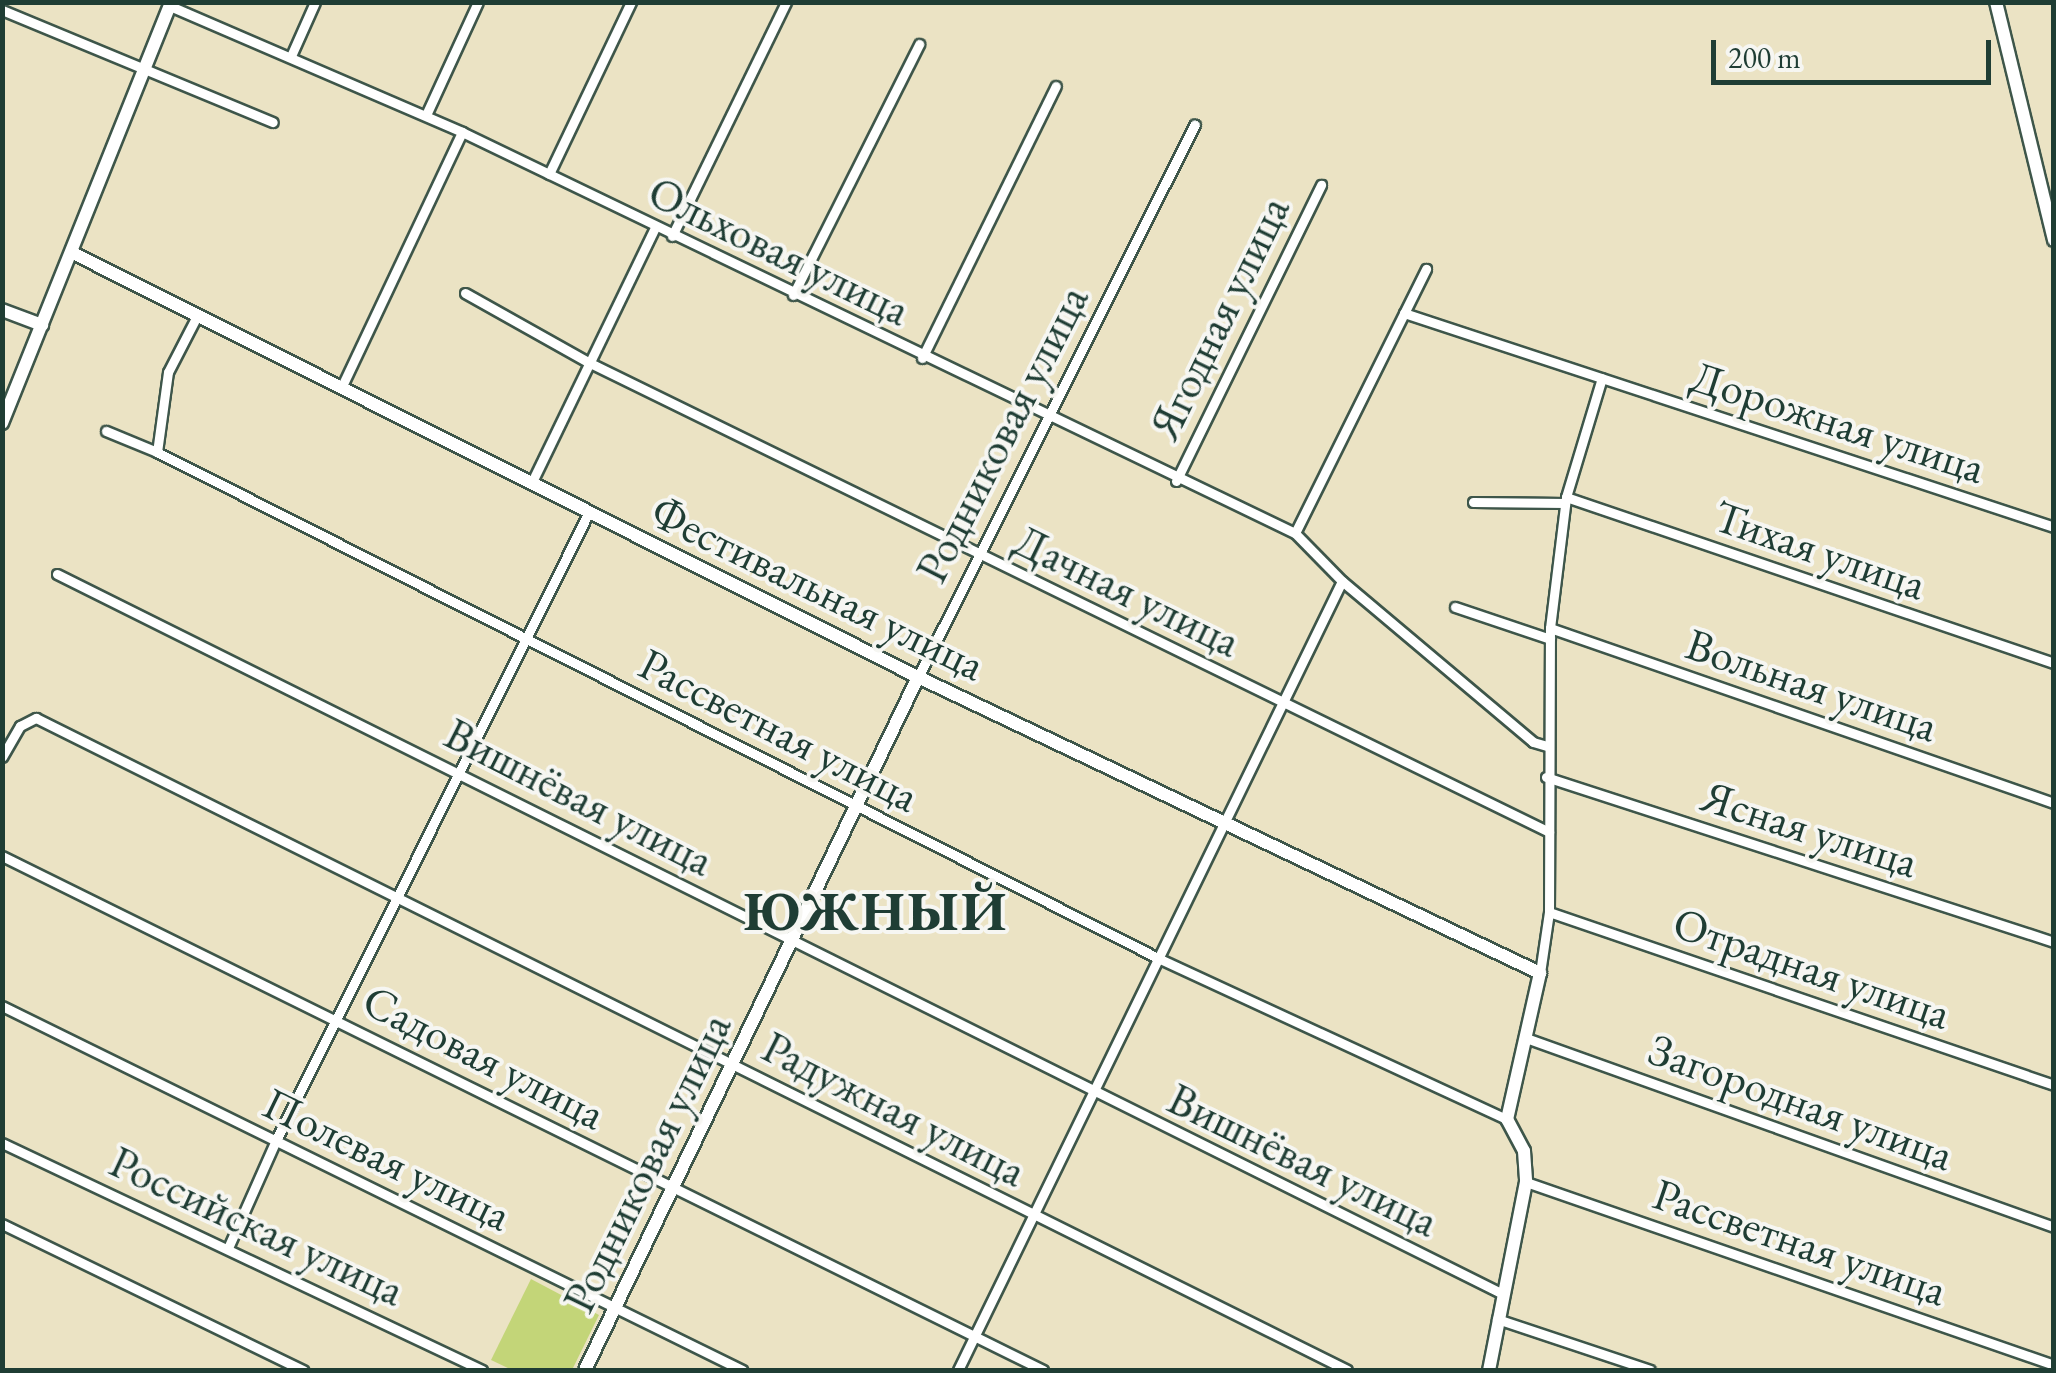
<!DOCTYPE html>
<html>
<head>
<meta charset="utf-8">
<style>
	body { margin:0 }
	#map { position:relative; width:2056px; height:1373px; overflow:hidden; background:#ebe3c4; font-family:"EB Garamond",serif }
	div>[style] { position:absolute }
	.green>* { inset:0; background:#c3d578 }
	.roads { filter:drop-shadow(2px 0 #3e564a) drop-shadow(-2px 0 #3e564a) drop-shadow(0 2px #3e564a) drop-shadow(0 -2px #3e564a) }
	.street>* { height:9px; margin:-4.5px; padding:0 4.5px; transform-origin:4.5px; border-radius:4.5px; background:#fff }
	.secondary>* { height:12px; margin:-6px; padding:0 6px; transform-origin:6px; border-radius:6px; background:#fff }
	span { translate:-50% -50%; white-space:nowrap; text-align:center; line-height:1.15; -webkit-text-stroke:8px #f6f6f2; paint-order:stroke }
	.street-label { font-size:45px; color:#1f3d34 }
	.district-label { font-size:55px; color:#1f3d34; font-weight:700; letter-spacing:2.5px }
	.frame { position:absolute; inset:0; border:5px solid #1f3d34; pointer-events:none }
	.scale { position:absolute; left:1711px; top:40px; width:280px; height:45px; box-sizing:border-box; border:5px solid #1f3d34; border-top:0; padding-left:12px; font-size:30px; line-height:35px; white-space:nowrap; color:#1f3d34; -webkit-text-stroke:8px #f6f6f2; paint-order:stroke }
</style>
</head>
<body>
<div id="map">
	<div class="green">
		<i style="clip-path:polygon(531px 1279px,599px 1315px,572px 1370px,512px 1370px,491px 1360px)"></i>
	</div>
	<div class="roads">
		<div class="street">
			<i style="left:170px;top:6px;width:318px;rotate:23.3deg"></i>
			<i style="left:462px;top:132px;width:924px;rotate:25.71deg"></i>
			<i style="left:1295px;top:533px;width:67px;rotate:45.6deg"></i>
			<i style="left:1342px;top:581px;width:250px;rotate:40.1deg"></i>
			<i style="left:1533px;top:742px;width:15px;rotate:16deg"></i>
			<i style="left:2px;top:10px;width:293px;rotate:22.5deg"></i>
			<i style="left:291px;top:56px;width:59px;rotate:-66deg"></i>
			<i style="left:426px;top:115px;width:124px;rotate:-65.3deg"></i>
			<i style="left:549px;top:174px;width:191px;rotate:-64.5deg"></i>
			<i style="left:672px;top:236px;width:260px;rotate:-64deg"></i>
			<i style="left:465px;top:293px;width:141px;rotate:29.3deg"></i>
			<i style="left:588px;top:362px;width:1070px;rotate:26.06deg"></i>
			<i style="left:793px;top:295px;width:281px;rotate:-63.3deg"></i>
			<i style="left:1404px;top:313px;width:684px;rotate:18.22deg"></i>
			<i style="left:198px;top:314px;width:65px;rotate:117.3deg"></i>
			<i style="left:168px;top:372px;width:81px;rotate:97.8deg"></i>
			<i style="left:157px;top:452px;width:1124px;rotate:26.82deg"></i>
			<i style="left:1160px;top:959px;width:382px;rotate:24.8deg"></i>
			<i style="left:922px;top:358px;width:303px;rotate:-63.8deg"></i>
			<i style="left:342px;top:386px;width:281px;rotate:-64.7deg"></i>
			<i style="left:106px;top:431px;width:55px;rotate:22.4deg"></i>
			<i style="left:1176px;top:481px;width:330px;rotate:-63.9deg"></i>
			<i style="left:531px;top:484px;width:285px;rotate:-64.2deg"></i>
			<i style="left:1566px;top:497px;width:515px;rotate:18.79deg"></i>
			<i style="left:1473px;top:502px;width:92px;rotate:0.6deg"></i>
			<i style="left:1295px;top:533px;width:295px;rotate:-63.6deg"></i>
			<i style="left:57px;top:574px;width:1613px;rotate:26.47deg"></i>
			<i style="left:1455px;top:607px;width:100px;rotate:18.6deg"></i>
			<i style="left:1550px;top:628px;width:534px;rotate:19.15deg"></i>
			<i style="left:918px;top:677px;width:618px;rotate:-63.39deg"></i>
			<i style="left:2px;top:757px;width:36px;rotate:-60deg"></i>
			<i style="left:20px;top:726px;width:18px;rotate:-27deg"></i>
			<i style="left:36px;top:718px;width:1464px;rotate:26.44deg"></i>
			<i style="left:1546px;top:777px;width:534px;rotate:17.99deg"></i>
			<i style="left:2px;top:856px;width:1161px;rotate:26.28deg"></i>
			<i style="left:1549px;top:912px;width:534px;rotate:18.91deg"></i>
			<i style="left:1540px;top:973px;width:62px;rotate:-81.6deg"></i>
			<i style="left:1549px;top:912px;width:284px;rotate:-89.8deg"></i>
			<i style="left:1550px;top:628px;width:132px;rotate:-83deg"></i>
			<i style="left:1566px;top:497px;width:124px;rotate:-73.2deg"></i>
			<i style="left:2px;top:1006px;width:825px;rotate:26.19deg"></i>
			<i style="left:1526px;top:1038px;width:561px;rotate:19.7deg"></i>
			<i style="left:2px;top:1143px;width:531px;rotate:25.31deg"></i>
			<i style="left:1526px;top:1182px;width:559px;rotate:19.12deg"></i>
			<i style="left:2px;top:1224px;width:335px;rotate:25.9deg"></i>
			<i style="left:228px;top:1248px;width:118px;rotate:-66deg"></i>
			<i style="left:276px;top:1140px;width:699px;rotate:-63.51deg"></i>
			<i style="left:1497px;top:1319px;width:161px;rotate:18.4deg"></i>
			<i style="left:958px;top:1370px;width:877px;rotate:-64.05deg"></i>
		</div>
		<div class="secondary">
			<i style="left:1996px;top:2px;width:245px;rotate:76.3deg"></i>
			<i style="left:71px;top:252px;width:948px;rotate:26.65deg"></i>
			<i style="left:918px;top:677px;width:689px;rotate:25.45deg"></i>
			<i style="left:1540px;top:973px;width:150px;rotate:102.7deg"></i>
			<i style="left:1507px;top:1119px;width:36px;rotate:62deg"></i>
			<i style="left:1524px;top:1151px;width:31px;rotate:86deg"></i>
			<i style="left:1526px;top:1182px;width:192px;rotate:101.1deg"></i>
			<i style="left:2px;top:310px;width:43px;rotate:20.6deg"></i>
			<i style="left:2px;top:423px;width:454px;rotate:-68.1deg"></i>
			<i style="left:585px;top:1370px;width:769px;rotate:-64.33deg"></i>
		</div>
	</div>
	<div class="street-label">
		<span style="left:779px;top:251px;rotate:26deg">Ольховая улица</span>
		<span style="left:1219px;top:318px;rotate:-64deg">Ягодная улица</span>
		<span style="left:1838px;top:422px;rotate:18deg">Дорожная улица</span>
		<span style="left:1002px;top:434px;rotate:-63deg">Родниковая улица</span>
		<span style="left:1820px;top:550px;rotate:19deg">Тихая улица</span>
		<span style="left:818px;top:588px;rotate:26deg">Фестивальная улица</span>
		<span style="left:1127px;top:591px;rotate:26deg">Дачная улица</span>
		<span style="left:1812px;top:685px;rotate:19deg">Вольная улица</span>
		<span style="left:779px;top:730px;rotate:27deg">Рассветная улица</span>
		<span style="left:579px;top:797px;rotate:27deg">Вишнёвая улица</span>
		<span style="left:1810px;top:829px;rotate:18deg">Ясная улица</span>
		<span style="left:1812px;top:968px;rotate:19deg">Отрадная улица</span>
		<span style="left:484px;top:1057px;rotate:27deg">Садовая улица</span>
		<span style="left:1801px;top:1102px;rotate:20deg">Загородная улица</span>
		<span style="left:894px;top:1109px;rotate:27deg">Радужная улица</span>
		<span style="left:387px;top:1159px;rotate:26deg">Полевая улица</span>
		<span style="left:1303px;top:1160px;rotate:26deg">Вишнёвая улица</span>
		<span style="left:647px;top:1163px;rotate:-64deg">Родниковая улица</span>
		<span style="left:257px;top:1226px;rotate:25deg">Российская улица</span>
		<span style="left:1800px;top:1242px;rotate:19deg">Рассветная улица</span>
	</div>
	<div class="district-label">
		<span style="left:876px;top:911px">ЮЖНЫЙ</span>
	</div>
	<div class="frame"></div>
	<div class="scale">200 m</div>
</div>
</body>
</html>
